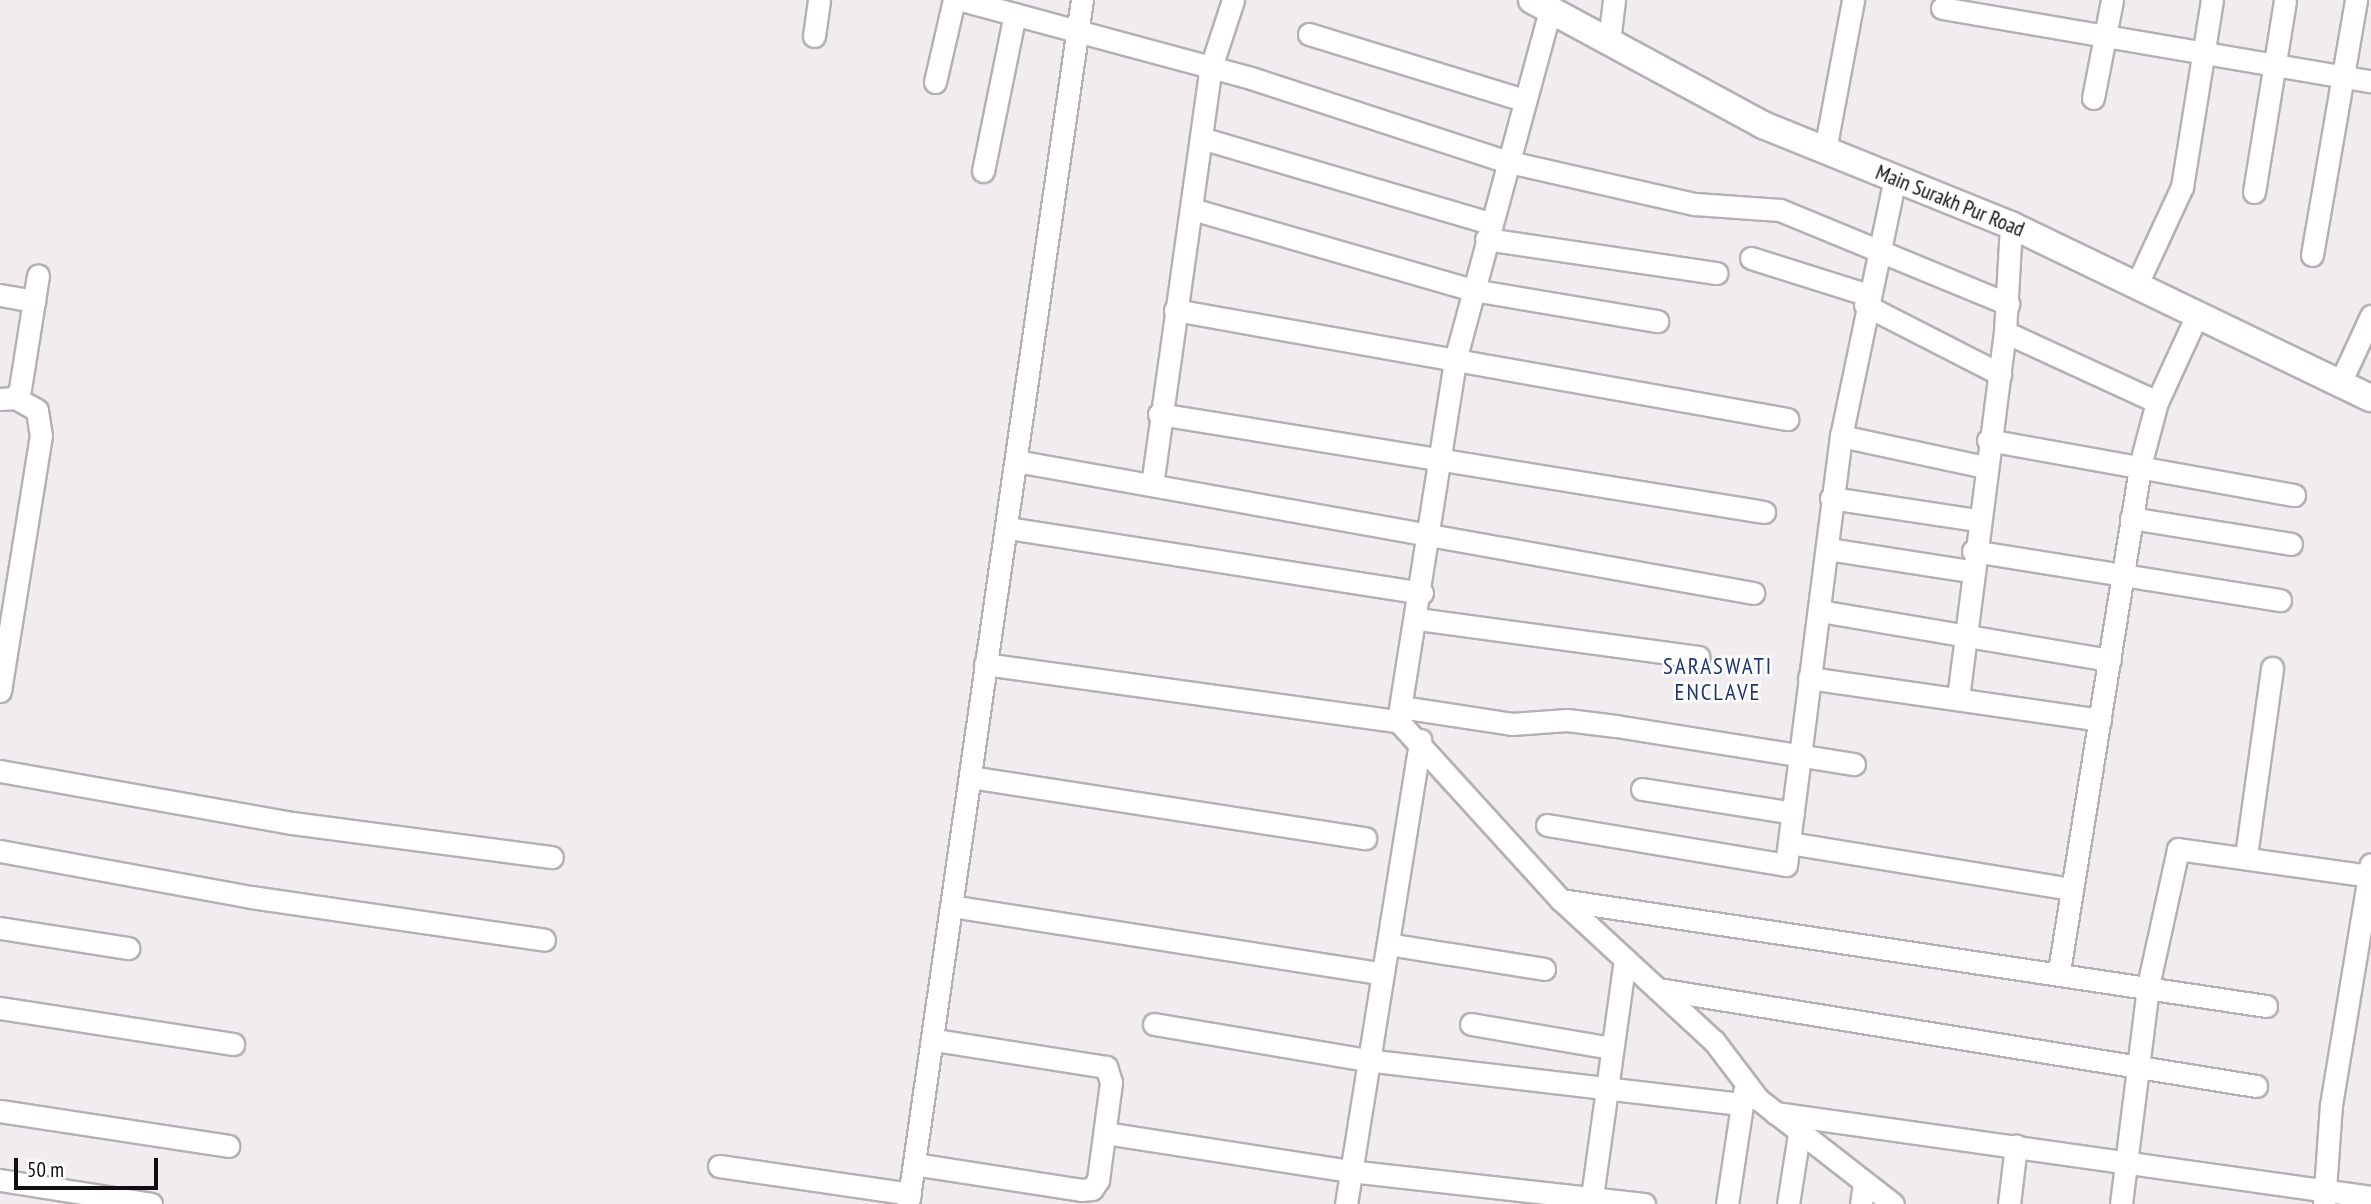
<!DOCTYPE html>
<html>
<head>
<meta charset="utf-8">
<style>
	body { margin:0 }
	#map { position:relative; width:2371px; height:1204px; overflow:hidden; background:#f0ecf0; font-family:"PT Sans Narrow",sans-serif }
	div>[style] { position:absolute }
	.roads { filter:drop-shadow(2px 0 #b4b0b3) drop-shadow(-2px 0 #b4b0b3) drop-shadow(0 2px #b4b0b3) drop-shadow(0 -2px #b4b0b3) }
	.minor>* { height:21px; margin:-10.5px; padding:0 10.5px; transform-origin:10.5px; border-radius:10.5px; background:#fff }
	.tertiary>* { height:26px; margin:-13px; padding:0 13px; transform-origin:13px; border-radius:13px; background:#fff }
	span { translate:-50% -50%; white-space:nowrap; text-align:center; line-height:1.15; -webkit-text-stroke:5px #fff; paint-order:stroke }
	.street-label { font-size:21px; color:#100e10 }
	.neighbourhood-label { font-size:23px; color:#1e386f; letter-spacing:2px }
	.scale { position:absolute; left:14px; top:1158px; width:144px; height:32px; box-sizing:border-box; border:4px solid #100e10; border-top:0; padding-left:9px; font-size:21px; line-height:24px; white-space:nowrap; color:#100e10; -webkit-text-stroke:5px #fff; paint-order:stroke }
</style>
</head>
<body>
<div id="map">
	<div class="roads">
		<div class="minor">
			<i style="left:962px;top:0;width:299px;rotate:15.1deg"></i>
			<i style="left:1251px;top:78px;width:267px;rotate:18.1deg"></i>
			<i style="left:1505px;top:161px;width:195px;rotate:12.8deg"></i>
			<i style="left:1695px;top:204px;width:85px;rotate:4deg"></i>
			<i style="left:1780px;top:210px;width:247px;rotate:22.4deg"></i>
			<i style="left:1942px;top:8px;width:435px;rotate:9.7deg"></i>
			<i style="left:1309px;top:34px;width:224px;rotate:17.1deg"></i>
			<i style="left:814px;top:36px;width:36px;rotate:-82deg"></i>
			<i style="left:1609px;top:41px;width:41px;rotate:-83deg"></i>
			<i style="left:935px;top:82px;width:84px;rotate:-77deg"></i>
			<i style="left:2093px;top:98px;width:100px;rotate:-79deg"></i>
			<i style="left:1201px;top:138px;width:301px;rotate:16.4deg"></i>
			<i style="left:1825px;top:150px;width:153px;rotate:-79.4deg"></i>
			<i style="left:983px;top:171px;width:160px;rotate:-78.5deg"></i>
			<i style="left:1895px;top:178px;width:264px;rotate:101.8deg"></i>
			<i style="left:1841px;top:436px;width:146px;rotate:12.2deg"></i>
			<i style="left:2254px;top:192px;width:194px;rotate:-80.8deg"></i>
			<i style="left:1192px;top:209px;width:292px;rotate:16.1deg"></i>
			<i style="left:1473px;top:290px;width:187px;rotate:9.6deg"></i>
			<i style="left:1486px;top:239px;width:233px;rotate:8.4deg"></i>
			<i style="left:2312px;top:255px;width:259px;rotate:-80.2deg"></i>
			<i style="left:1751px;top:258px;width:123px;rotate:17.5deg"></i>
			<i style="left:2136px;top:286px;width:109px;rotate:-65.1deg"></i>
			<i style="left:2182px;top:187px;width:189px;rotate:-80.9deg"></i>
			<i style="left:0;top:295px;width:35px;rotate:10deg"></i>
			<i style="left:1865px;top:305px;width:152px;rotate:27.1deg"></i>
			<i style="left:1175px;top:310px;width:622px;rotate:10.1deg"></i>
			<i style="left:2005px;top:332px;width:167px;rotate:24.7deg"></i>
			<i style="left:2340px;top:383px;width:74px;rotate:-65.2deg"></i>
			<i style="left:0;top:399px;width:15px;rotate:-4deg"></i>
			<i style="left:15px;top:398px;width:10px;rotate:-61deg"></i>
			<i style="left:20px;top:389px;width:115px;rotate:-81deg"></i>
			<i style="left:1159px;top:414px;width:613px;rotate:9.2deg"></i>
			<i style="left:1988px;top:440px;width:311px;rotate:10.2deg"></i>
			<i style="left:1016px;top:461px;width:749px;rotate:10.15deg"></i>
			<i style="left:1152px;top:485px;width:422px;rotate:-82deg"></i>
			<i style="left:1211px;top:67px;width:71px;rotate:-71.8deg"></i>
			<i style="left:1831px;top:498px;width:148px;rotate:8.6deg"></i>
			<i style="left:2131px;top:518px;width:162px;rotate:9.2deg"></i>
			<i style="left:1008px;top:528px;width:419px;rotate:8.9deg"></i>
			<i style="left:1828px;top:549px;width:144px;rotate:8.8deg"></i>
			<i style="left:1973px;top:551px;width:311px;rotate:9.1deg"></i>
			<i style="left:1820px;top:611px;width:294px;rotate:9.6deg"></i>
			<i style="left:1418px;top:619px;width:283px;rotate:7.7deg"></i>
			<i style="left:985px;top:664px;width:417px;rotate:7.9deg"></i>
			<i style="left:1398px;top:721px;width:242px;rotate:47.7deg"></i>
			<i style="left:1561px;top:900px;width:208px;rotate:42.7deg"></i>
			<i style="left:1714px;top:1041px;width:73px;rotate:52.8deg"></i>
			<i style="left:1758px;top:1099px;width:171px;rotate:37.9deg"></i>
			<i style="left:1809px;top:678px;width:294px;rotate:8.2deg"></i>
			<i style="left:0;top:691px;width:258px;rotate:-80.9deg"></i>
			<i style="left:41px;top:436px;width:26px;rotate:-99deg"></i>
			<i style="left:37px;top:410px;width:25px;rotate:-151deg"></i>
			<i style="left:1958px;top:698px;width:369px;rotate:-82.7deg"></i>
			<i style="left:2005px;top:332px;width:107px;rotate:-86.8deg"></i>
			<i style="left:1401px;top:707px;width:112px;rotate:8.7deg"></i>
			<i style="left:1512px;top:724px;width:55px;rotate:-4.2deg"></i>
			<i style="left:1567px;top:720px;width:49px;rotate:7deg"></i>
			<i style="left:1616px;top:726px;width:241px;rotate:9.1deg"></i>
			<i style="left:1398px;top:721px;width:365px;rotate:-81deg"></i>
			<i style="left:1455px;top:360px;width:363px;rotate:-74.8deg"></i>
			<i style="left:0;top:771px;width:297px;rotate:10.1deg"></i>
			<i style="left:292px;top:823px;width:262px;rotate:7.5deg"></i>
			<i style="left:970px;top:777px;width:400px;rotate:8.8deg"></i>
			<i style="left:1642px;top:789px;width:153px;rotate:9deg"></i>
			<i style="left:1547px;top:825px;width:242px;rotate:9.5deg"></i>
			<i style="left:1786px;top:865px;width:433px;rotate:-82.7deg"></i>
			<i style="left:1790px;top:843px;width:286px;rotate:9.3deg"></i>
			<i style="left:0;top:851px;width:255px;rotate:10.4deg"></i>
			<i style="left:251px;top:897px;width:296px;rotate:8.3deg"></i>
			<i style="left:2246px;top:856px;width:190px;rotate:-82.1deg"></i>
			<i style="left:1561px;top:900px;width:713px;rotate:8.55deg"></i>
			<i style="left:951px;top:906px;width:437px;rotate:8.9deg"></i>
			<i style="left:0;top:928px;width:130px;rotate:8.9deg"></i>
			<i style="left:1388px;top:944px;width:158px;rotate:9.1deg"></i>
			<i style="left:2059px;top:971px;width:516px;rotate:-80.85deg"></i>
			<i style="left:2141px;top:462px;width:62px;rotate:-75.1deg"></i>
			<i style="left:2157px;top:402px;width:96px;rotate:-65.3deg"></i>
			<i style="left:1658px;top:989px;width:606px;rotate:9.21deg"></i>
			<i style="left:0;top:1008px;width:236px;rotate:8.8deg"></i>
			<i style="left:1154px;top:1024px;width:215px;rotate:9.6deg"></i>
			<i style="left:1366px;top:1060px;width:379px;rotate:6.7deg"></i>
			<i style="left:1471px;top:1024px;width:143px;rotate:9.7deg"></i>
			<i style="left:0;top:1111px;width:231px;rotate:8.7deg"></i>
			<i style="left:1775px;top:1113px;width:602px;rotate:8.02deg"></i>
			<i style="left:1105px;top:1133px;width:248px;rotate:8.8deg"></i>
			<i style="left:1350px;top:1171px;width:296px;rotate:6.4deg"></i>
			<i style="left:914px;top:1164px;width:169px;rotate:8.8deg"></i>
			<i style="left:1081px;top:1190px;width:11px;rotate:-5deg"></i>
			<i style="left:1092px;top:1189px;width:11px;rotate:-56deg"></i>
			<i style="left:1098px;top:1180px;width:99px;rotate:-82.4deg"></i>
			<i style="left:1111px;top:1082px;width:16px;rotate:-108deg"></i>
			<i style="left:1106px;top:1067px;width:173px;rotate:-171deg"></i>
			<i style="left:719px;top:1166px;width:193px;rotate:8.3deg"></i>
			<i style="left:0;top:1180px;width:153px;rotate:9deg"></i>
			<i style="left:908px;top:1204px;width:1217px;rotate:-81.78deg"></i>
			<i style="left:1346px;top:1204px;width:470px;rotate:-80.9deg"></i>
			<i style="left:1591px;top:1204px;width:247px;rotate:-82.1deg"></i>
			<i style="left:1727px;top:1204px;width:114px;rotate:-81.4deg"></i>
			<i style="left:1788px;top:1204px;width:71px;rotate:-81.1deg"></i>
			<i style="left:1861px;top:1204px;width:21px;rotate:-82deg"></i>
			<i style="left:2009px;top:1204px;width:59px;rotate:-83.2deg"></i>
			<i style="left:2121px;top:1204px;width:220px;rotate:-82.9deg"></i>
			<i style="left:2148px;top:986px;width:140px;rotate:-77.6deg"></i>
			<i style="left:2178px;top:849px;width:195px;rotate:8deg"></i>
			<i style="left:2324px;top:1204px;width:99px;rotate:-86deg"></i>
			<i style="left:2331px;top:1105px;width:244px;rotate:-80.6deg"></i>
		</div>
		<div class="tertiary">
			<i style="left:1532px;top:0;width:263px;rotate:28.4deg"></i>
			<i style="left:1763px;top:125px;width:267px;rotate:22deg"></i>
			<i style="left:2011px;top:225px;width:399px;rotate:25.7deg"></i>
		</div>
	</div>
	<div class="street-label">
		<span style="left:1950px;top:201px;rotate:22deg">Main Surakh Pur Road</span>
	</div>
	<div class="neighbourhood-label">
		<span style="left:1718px;top:679px">SARASWATI<br>ENCLAVE</span>
	</div>
	<div class="scale">50 m</div>
</div>
</body>
</html>
